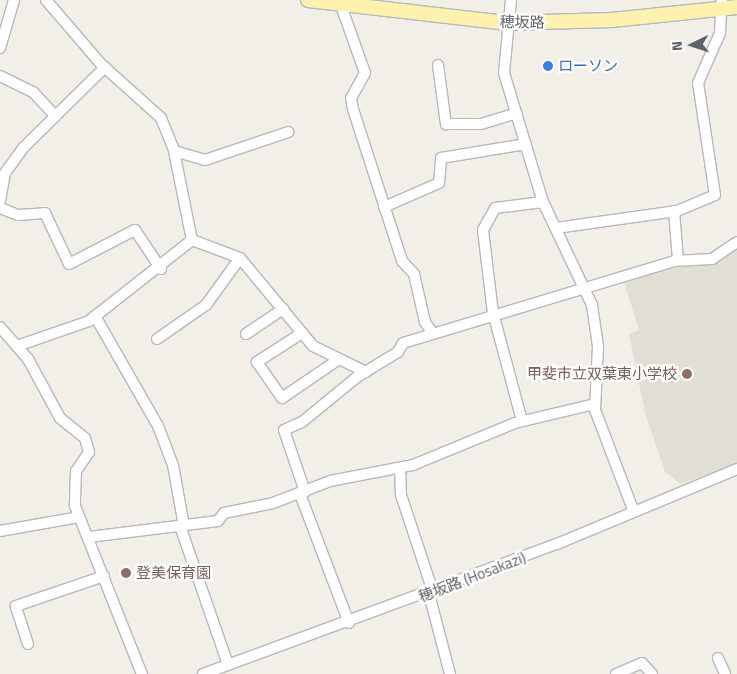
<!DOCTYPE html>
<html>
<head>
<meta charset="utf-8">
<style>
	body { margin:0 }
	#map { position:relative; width:737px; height:674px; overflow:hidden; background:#f1efe8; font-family:"Titillium Web","Noto Sans JP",sans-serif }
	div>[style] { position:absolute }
	.education>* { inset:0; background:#e1ded6 }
	.roads { filter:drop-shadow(1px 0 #b5b8bc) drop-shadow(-1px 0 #b5b8bc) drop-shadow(0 1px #b5b8bc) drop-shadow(0 -1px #b5b8bc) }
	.minor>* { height:10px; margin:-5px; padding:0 5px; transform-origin:5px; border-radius:5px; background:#fff }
	.major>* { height:14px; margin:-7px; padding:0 7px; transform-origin:7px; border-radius:7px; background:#fff2af }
	.dots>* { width:14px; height:14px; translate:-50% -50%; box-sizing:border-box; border:2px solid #fff; border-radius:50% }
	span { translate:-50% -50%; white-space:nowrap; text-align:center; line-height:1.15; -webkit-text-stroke:4.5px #fff; paint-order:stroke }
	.street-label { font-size:15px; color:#5f6368 }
	.shop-label { font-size:15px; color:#366cbe }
	.left { translate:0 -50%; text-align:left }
	.education-label { font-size:15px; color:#785e54 }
	.right { translate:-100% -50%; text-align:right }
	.north { position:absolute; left:667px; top:20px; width:50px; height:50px; -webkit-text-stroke:4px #fff; paint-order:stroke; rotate:266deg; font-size:14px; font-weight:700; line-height:20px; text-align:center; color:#5f6368 }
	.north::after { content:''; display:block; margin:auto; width:18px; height:22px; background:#5f6368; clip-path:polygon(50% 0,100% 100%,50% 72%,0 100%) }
</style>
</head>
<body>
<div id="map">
	<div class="education">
		<i style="clip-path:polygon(737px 247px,737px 464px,681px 484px,665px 472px,645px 413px,629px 334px,639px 330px,623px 279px)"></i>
	</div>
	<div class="roads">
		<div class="minor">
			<i style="left:46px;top:0;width:86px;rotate:49.3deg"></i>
			<i style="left:102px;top:65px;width:79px;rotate:41.9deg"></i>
			<i style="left:161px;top:118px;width:35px;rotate:68deg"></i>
			<i style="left:174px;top:151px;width:91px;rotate:78.6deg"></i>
			<i style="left:192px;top:240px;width:51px;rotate:20.6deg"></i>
			<i style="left:240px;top:258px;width:114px;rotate:50.3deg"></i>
			<i style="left:313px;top:346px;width:59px;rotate:26.1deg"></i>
			<i style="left:339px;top:0;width:77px;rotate:70.4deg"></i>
			<i style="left:365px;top:73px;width:29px;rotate:119deg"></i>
			<i style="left:351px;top:98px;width:11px;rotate:80deg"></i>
			<i style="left:353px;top:109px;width:160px;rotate:72.1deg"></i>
			<i style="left:402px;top:261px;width:18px;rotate:47deg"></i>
			<i style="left:414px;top:274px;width:49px;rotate:77.1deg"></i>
			<i style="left:425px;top:322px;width:12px;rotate:55deg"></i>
			<i style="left:511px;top:0;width:73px;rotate:95.5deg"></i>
			<i style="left:504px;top:73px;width:135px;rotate:73.2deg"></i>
			<i style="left:543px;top:202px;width:114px;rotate:64.6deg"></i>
			<i style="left:592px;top:305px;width:41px;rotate:81.7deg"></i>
			<i style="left:598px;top:346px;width:64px;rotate:92.7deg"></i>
			<i style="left:595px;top:410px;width:109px;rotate:69.1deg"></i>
			<i style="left:0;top:48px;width:50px;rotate:-73.7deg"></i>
			<i style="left:438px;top:65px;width:60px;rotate:82.3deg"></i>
			<i style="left:446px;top:124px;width:35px"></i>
			<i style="left:481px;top:124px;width:37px;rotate:-17deg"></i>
			<i style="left:0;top:76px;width:37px;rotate:26deg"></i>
			<i style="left:33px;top:92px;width:33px;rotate:47deg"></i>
			<i style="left:174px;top:151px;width:32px;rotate:16deg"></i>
			<i style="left:205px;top:160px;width:88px;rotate:-18.6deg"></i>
			<i style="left:0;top:201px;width:28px;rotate:-80deg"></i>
			<i style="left:5px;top:173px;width:32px;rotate:-54deg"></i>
			<i style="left:24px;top:147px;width:114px;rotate:-44.6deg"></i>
			<i style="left:384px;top:207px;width:60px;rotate:-23.6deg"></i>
			<i style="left:439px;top:183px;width:25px;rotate:-85deg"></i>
			<i style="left:441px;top:158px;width:86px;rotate:-9.4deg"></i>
			<i style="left:0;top:208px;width:19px;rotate:21deg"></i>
			<i style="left:18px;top:215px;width:27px;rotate:-4deg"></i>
			<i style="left:45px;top:213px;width:56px;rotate:64.8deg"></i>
			<i style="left:69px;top:264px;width:74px;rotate:-27.3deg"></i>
			<i style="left:135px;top:230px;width:47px;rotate:56.3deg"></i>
			<i style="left:674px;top:211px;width:49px;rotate:85.3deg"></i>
			<i style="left:556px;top:228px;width:122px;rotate:-8deg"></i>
			<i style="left:677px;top:211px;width:41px;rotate:-22.8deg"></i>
			<i style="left:715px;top:195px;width:113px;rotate:-98.6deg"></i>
			<i style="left:698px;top:83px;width:55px;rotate:-66.3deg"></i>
			<i style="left:720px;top:33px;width:33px;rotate:-87deg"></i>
			<i style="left:95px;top:316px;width:127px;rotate:60.2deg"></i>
			<i style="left:158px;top:426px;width:42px;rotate:69deg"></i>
			<i style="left:173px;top:465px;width:62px;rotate:79.8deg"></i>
			<i style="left:0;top:327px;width:43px;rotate:48.8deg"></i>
			<i style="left:28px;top:359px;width:67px;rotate:61.5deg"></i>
			<i style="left:60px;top:418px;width:32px;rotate:39deg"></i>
			<i style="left:85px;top:438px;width:15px;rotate:74deg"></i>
			<i style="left:89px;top:452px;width:23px;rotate:124deg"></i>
			<i style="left:76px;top:471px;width:35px;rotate:92deg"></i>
			<i style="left:75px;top:506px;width:181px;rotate:68.3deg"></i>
			<i style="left:302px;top:333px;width:54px;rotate:147.2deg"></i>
			<i style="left:257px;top:362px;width:44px;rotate:55.2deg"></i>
			<i style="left:282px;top:398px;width:69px;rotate:-34.4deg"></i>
			<i style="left:246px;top:334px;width:45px;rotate:-34deg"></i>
			<i style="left:157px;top:339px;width:60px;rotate:-34.8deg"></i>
			<i style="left:206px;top:305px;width:58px;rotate:-54.1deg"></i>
			<i style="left:17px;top:346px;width:76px;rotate:-19.1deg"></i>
			<i style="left:89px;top:321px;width:131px;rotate:-38.2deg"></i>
			<i style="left:522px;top:421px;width:112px;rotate:-105deg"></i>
			<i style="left:493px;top:313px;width:84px;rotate:-96.9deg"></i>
			<i style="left:483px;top:230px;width:25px;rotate:-61deg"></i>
			<i style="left:495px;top:208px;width:48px;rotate:-7.1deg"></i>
			<i style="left:400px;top:468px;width:27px;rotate:88deg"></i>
			<i style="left:401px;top:495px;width:102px;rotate:71.7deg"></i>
			<i style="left:305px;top:492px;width:65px;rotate:-108.7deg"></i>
			<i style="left:284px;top:430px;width:20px;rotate:-24deg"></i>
			<i style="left:302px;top:422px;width:71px;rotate:-39.3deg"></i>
			<i style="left:357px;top:377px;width:48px;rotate:-31.4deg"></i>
			<i style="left:398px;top:352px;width:10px;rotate:-61deg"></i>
			<i style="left:403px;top:343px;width:283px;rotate:-16.8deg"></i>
			<i style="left:674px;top:261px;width:38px;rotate:-3deg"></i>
			<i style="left:712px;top:259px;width:30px;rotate:-34deg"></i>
			<i style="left:300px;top:494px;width:138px;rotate:69.2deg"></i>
			<i style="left:180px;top:526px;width:147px;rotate:70.9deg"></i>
			<i style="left:0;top:531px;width:80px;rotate:-10deg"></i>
			<i style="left:89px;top:537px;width:130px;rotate:-7.1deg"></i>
			<i style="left:218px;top:521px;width:10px;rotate:-53deg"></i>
			<i style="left:224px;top:513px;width:50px;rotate:-11.5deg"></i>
			<i style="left:273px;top:503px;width:61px;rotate:-21.1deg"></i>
			<i style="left:330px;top:481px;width:85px;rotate:-10.9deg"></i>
			<i style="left:413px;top:465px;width:110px;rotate:-22.4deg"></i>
			<i style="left:515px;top:423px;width:82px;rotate:-13.4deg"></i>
			<i style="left:429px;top:594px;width:83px;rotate:75.3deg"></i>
			<i style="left:28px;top:644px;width:40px;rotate:-108deg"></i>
			<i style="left:16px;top:606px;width:93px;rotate:-18.8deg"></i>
			<i style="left:718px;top:658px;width:17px;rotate:66deg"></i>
			<i style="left:203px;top:674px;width:377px;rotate:-20.2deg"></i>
			<i style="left:557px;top:544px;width:195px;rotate:-22.6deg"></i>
			<i style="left:616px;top:674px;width:28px;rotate:-23deg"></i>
			<i style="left:642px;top:663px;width:15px;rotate:48deg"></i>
		</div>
		<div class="major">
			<i style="left:308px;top:0;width:199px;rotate:6.6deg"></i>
			<i style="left:506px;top:23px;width:106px;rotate:-1.6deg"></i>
			<i style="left:612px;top:20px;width:126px;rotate:-5.9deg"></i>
		</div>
	</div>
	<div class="dots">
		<i style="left:548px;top:66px;background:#3f7fe0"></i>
		<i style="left:687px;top:374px;background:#8d6e63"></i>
		<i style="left:126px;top:573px;background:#8d6e63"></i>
	</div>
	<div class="street-label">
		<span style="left:522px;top:22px;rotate:1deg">穂坂路</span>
		<span style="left:472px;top:577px;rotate:-21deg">穂坂路 (Hosakazi)</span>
	</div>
	<div class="shop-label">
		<span class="left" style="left:558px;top:66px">ローソン</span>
	</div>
	<div class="education-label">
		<span class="right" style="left:677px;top:374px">甲斐市立双葉東小学校</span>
		<span class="left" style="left:136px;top:573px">登美保育園</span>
	</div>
	<div class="north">N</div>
</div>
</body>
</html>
